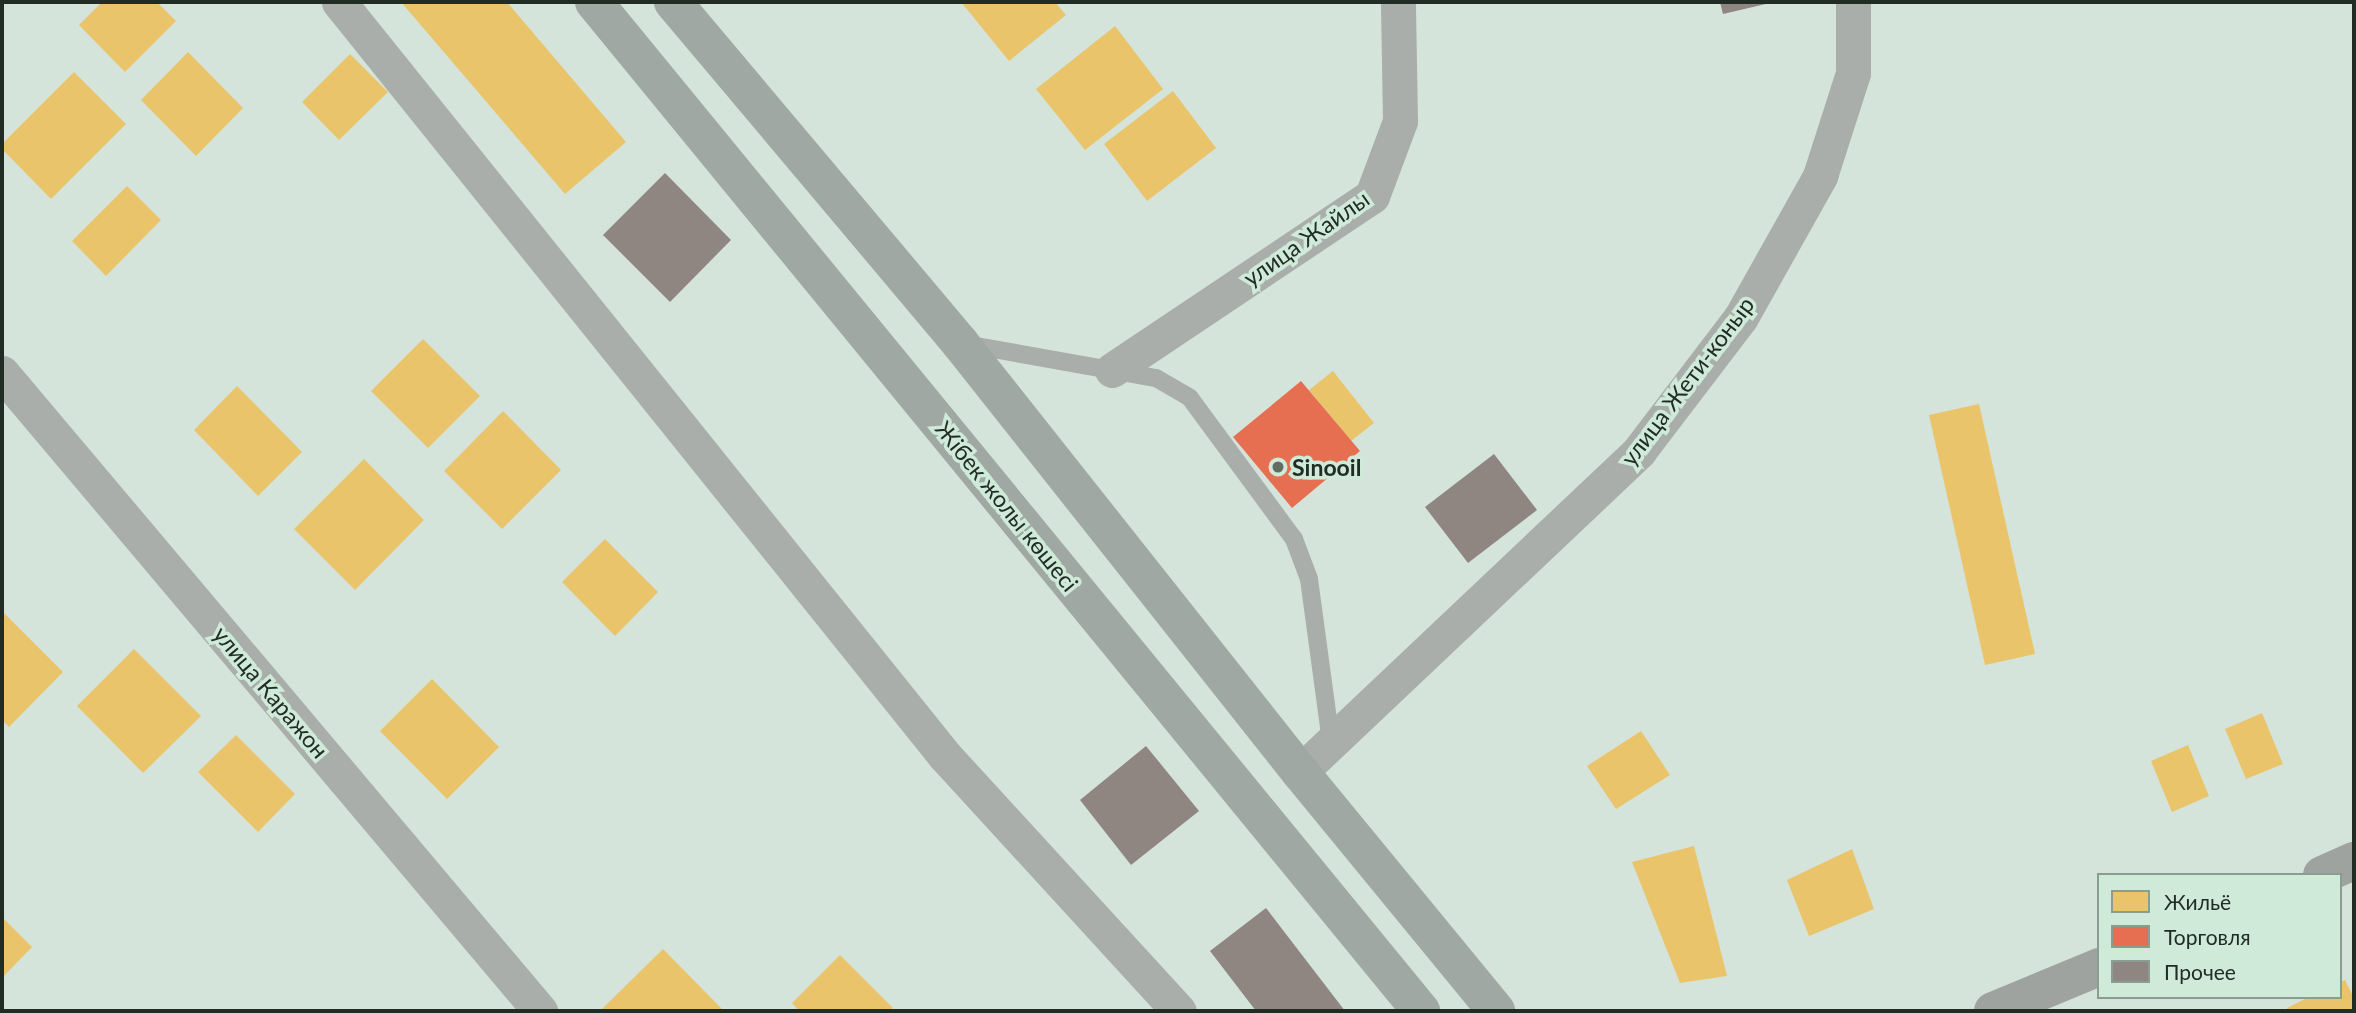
<!DOCTYPE html>
<html>
<head>
<meta charset="utf-8">
<style>
	body { margin:0 }
	#map { position:relative; width:2356px; height:1013px; overflow:hidden; background:#d5e4da; font-family:Lato,sans-serif }
	div>[style] { position:absolute }
	.homes>* { inset:0; background:#e9c46a }
	.shops>* { inset:0; background:#e76f51 }
	.building>* { inset:0; background:#8f8581 }
	.lane>* { height:18px; margin:-9px; padding:0 9px; transform-origin:9px; border-radius:9px; background:#a9aeaa }
	.street>* { height:35px; margin:-17.5px; padding:0 17.5px; transform-origin:17.5px; border-radius:17.5px; background:#a9aeaa }
	.secondary>* { height:38px; margin:-19px; padding:0 19px; transform-origin:19px; border-radius:19px; background:#9ea39f }
	.primary>* { height:38px; margin:-19px; padding:0 19px; transform-origin:19px; border-radius:19px; background:#9fa8a2 }
	.dots>* { width:19px; height:19px; translate:-50% -50%; box-sizing:border-box; border:4px solid #cfead8; border-radius:50% }
	span { translate:-50% -50%; white-space:nowrap; text-align:center; line-height:1.15; -webkit-text-stroke:7px #cfead8; paint-order:stroke }
	.street-label { font-size:23px; color:#212c25 }
	.poi-label { font-size:23px; color:#212c25; font-weight:700 }
	.left { translate:0 -50%; text-align:left }
	.frame { position:absolute; inset:0; border:4px solid #212c25; pointer-events:none }
	.legend { position:absolute; left:2097px; top:873px; width:245px; height:126px; box-sizing:border-box; background:#cfead8; border:2px solid #899e90; margin:0; padding:9px 12px; list-style:none; font-size:21px; color:#212c25 }
	.legend li { display:flex; align-items:center; gap:14px; height:35px }
	.legend b { width:35px; border:2px solid #899e90 }
</style>
</head>
<body>
<div id="map">
	<div class="homes">
		<i style="clip-path:polygon(102px 2px,157px 2px,176px 21px,125px 72px,79px 25px)"></i>
		<i style="clip-path:polygon(401px 2px,507px 2px,626px 142px,565px 194px)"></i>
		<i style="clip-path:polygon(961px 2px,1055px 2px,1066px 15px,1009px 61px)"></i>
		<i style="clip-path:polygon(1115px 26px,1163px 89px,1085px 150px,1036px 89px)"></i>
		<i style="clip-path:polygon(188px 52px,243px 108px,196px 156px,141px 100px)"></i>
		<i style="clip-path:polygon(350px 54px,388px 92px,339px 140px,302px 102px)"></i>
		<i style="clip-path:polygon(74px 72px,126px 124px,51px 199px,2px 149px,2px 144px)"></i>
		<i style="clip-path:polygon(1173px 91px,1216px 148px,1147px 201px,1104px 144px)"></i>
		<i style="clip-path:polygon(127px 186px,161px 220px,106px 276px,72px 241px)"></i>
		<i style="clip-path:polygon(423px 339px,480px 396px,428px 448px,371px 391px)"></i>
		<i style="clip-path:polygon(1333px 371px,1374px 423px,1351px 441px,1309px 390px)"></i>
		<i style="clip-path:polygon(237px 386px,302px 452px,258px 496px,194px 430px)"></i>
		<i style="clip-path:polygon(1979px 404px,2035px 654px,1985px 665px,1929px 415px)"></i>
		<i style="clip-path:polygon(503px 411px,561px 470px,502px 529px,444px 471px)"></i>
		<i style="clip-path:polygon(364px 459px,424px 520px,355px 590px,294px 529px)"></i>
		<i style="clip-path:polygon(605px 539px,658px 592px,615px 636px,562px 582px)"></i>
		<i style="clip-path:polygon(2px 611px,63px 672px,9px 727px,2px 720px)"></i>
		<i style="clip-path:polygon(134px 649px,201px 716px,143px 773px,77px 706px)"></i>
		<i style="clip-path:polygon(432px 679px,499px 747px,447px 799px,380px 731px)"></i>
		<i style="clip-path:polygon(2262px 713px,2283px 764px,2246px 779px,2225px 729px)"></i>
		<i style="clip-path:polygon(1641px 731px,1670px 775px,1616px 809px,1587px 766px)"></i>
		<i style="clip-path:polygon(236px 735px,295px 794px,258px 832px,198px 772px)"></i>
		<i style="clip-path:polygon(2188px 745px,2209px 796px,2172px 812px,2151px 761px)"></i>
		<i style="clip-path:polygon(1694px 846px,1727px 976px,1680px 983px,1632px 862px)"></i>
		<i style="clip-path:polygon(1852px 849px,1874px 909px,1809px 936px,1787px 880px)"></i>
		<i style="clip-path:polygon(2px 917px,32px 947px,2px 978px)"></i>
		<i style="clip-path:polygon(663px 949px,724px 1011px,600px 1011px)"></i>
		<i style="clip-path:polygon(840px 955px,893px 1008px,889px 1011px,799px 1011px,792px 1003px)"></i>
		<i style="clip-path:polygon(2345px 980px,2354px 998px,2354px 1011px,2288px 1011px,2287px 1008px,2309px 997px,2340px 997px,2340px 982px)"></i>
	</div>
	<div class="shops">
		<i style="clip-path:polygon(1301px 381px,1360px 451px,1292px 508px,1233px 437px)"></i>
	</div>
	<div class="building">
		<i style="clip-path:polygon(1720px 2px,1769px 2px,1770px 3px,1723px 14px)"></i>
		<i style="clip-path:polygon(665px 173px,731px 240px,670px 302px,603px 235px)"></i>
		<i style="clip-path:polygon(1494px 454px,1537px 510px,1468px 563px,1425px 507px)"></i>
		<i style="clip-path:polygon(1146px 746px,1199px 811px,1131px 865px,1080px 800px)"></i>
		<i style="clip-path:polygon(1266px 908px,1345px 1011px,1256px 1011px,1210px 951px)"></i>
	</div>
	<div class="lane">
		<i style="left:965px;top:344px;width:194px;rotate:10.1deg"></i>
		<i style="left:1156px;top:378px;width:39px;rotate:30deg"></i>
		<i style="left:1190px;top:398px;width:175px;rotate:53.6deg"></i>
		<i style="left:1294px;top:539px;width:43px;rotate:69.4deg"></i>
		<i style="left:1309px;top:579px;width:164px;rotate:82.3deg"></i>
	</div>
	<div class="street">
		<i style="left:339px;top:2px;width:967px;rotate:51.21deg"></i>
		<i style="left:945px;top:756px;width:346px;rotate:47.5deg"></i>
		<i style="left:1112px;top:370px;width:313px;rotate:-33.8deg"></i>
		<i style="left:1372px;top:196px;width:80px;rotate:-69.5deg"></i>
		<i style="left:1400px;top:121px;width:119px;rotate:-91deg"></i>
		<i style="left:2px;top:373px;width:835px;rotate:49.86deg"></i>
		<i style="left:1300px;top:772px;width:467px;rotate:-43.4deg"></i>
		<i style="left:1639px;top:451px;width:168px;rotate:-52.7deg"></i>
		<i style="left:1741px;top:317px;width:162px;rotate:-60.7deg"></i>
		<i style="left:1820px;top:176px;width:108px;rotate:-72.2deg"></i>
		<i style="left:1853px;top:73px;width:71px;rotate:-90deg"></i>
	</div>
	<div class="secondary">
		<i style="left:2322px;top:875px;width:35px;rotate:-24deg"></i>
		<i style="left:1993px;top:1011px;width:115px;rotate:-22.5deg"></i>
	</div>
	<div class="primary">
		<i style="left:594px;top:2px;width:1305px;rotate:50.66deg"></i>
		<i style="left:673px;top:2px;width:446px;rotate:49.9deg"></i>
		<i style="left:960px;top:343px;width:547px;rotate:51.6deg"></i>
		<i style="left:1300px;top:772px;width:309px;rotate:50.6deg"></i>
	</div>
	<div class="dots">
		<i style="left:1278px;top:467px;background:#606c64"></i>
	</div>
	<div class="street-label">
		<span style="left:1306px;top:238px;rotate:-35deg">улица Жайлы</span>
		<span style="left:1687px;top:381px;rotate:-53deg">улица Жети-коныр</span>
		<span style="left:1007px;top:506px;rotate:51deg">Жібек жолы көшесі</span>
		<span style="left:271px;top:692px;rotate:50deg">улица Каражон</span>
	</div>
	<div class="poi-label">
		<span class="left" style="left:1292px;top:467px">Sinooil</span>
	</div>
	<div class="frame"></div>
	<ul class="legend">
	<li><b style="height:19px;background:#e9c46a"></b>Жильё</li>
	<li><b style="height:19px;background:#e76f51"></b>Торговля</li>
	<li><b style="height:19px;background:#8f8581"></b>Прочее</li>
	</ul>
</div>
</body>
</html>
